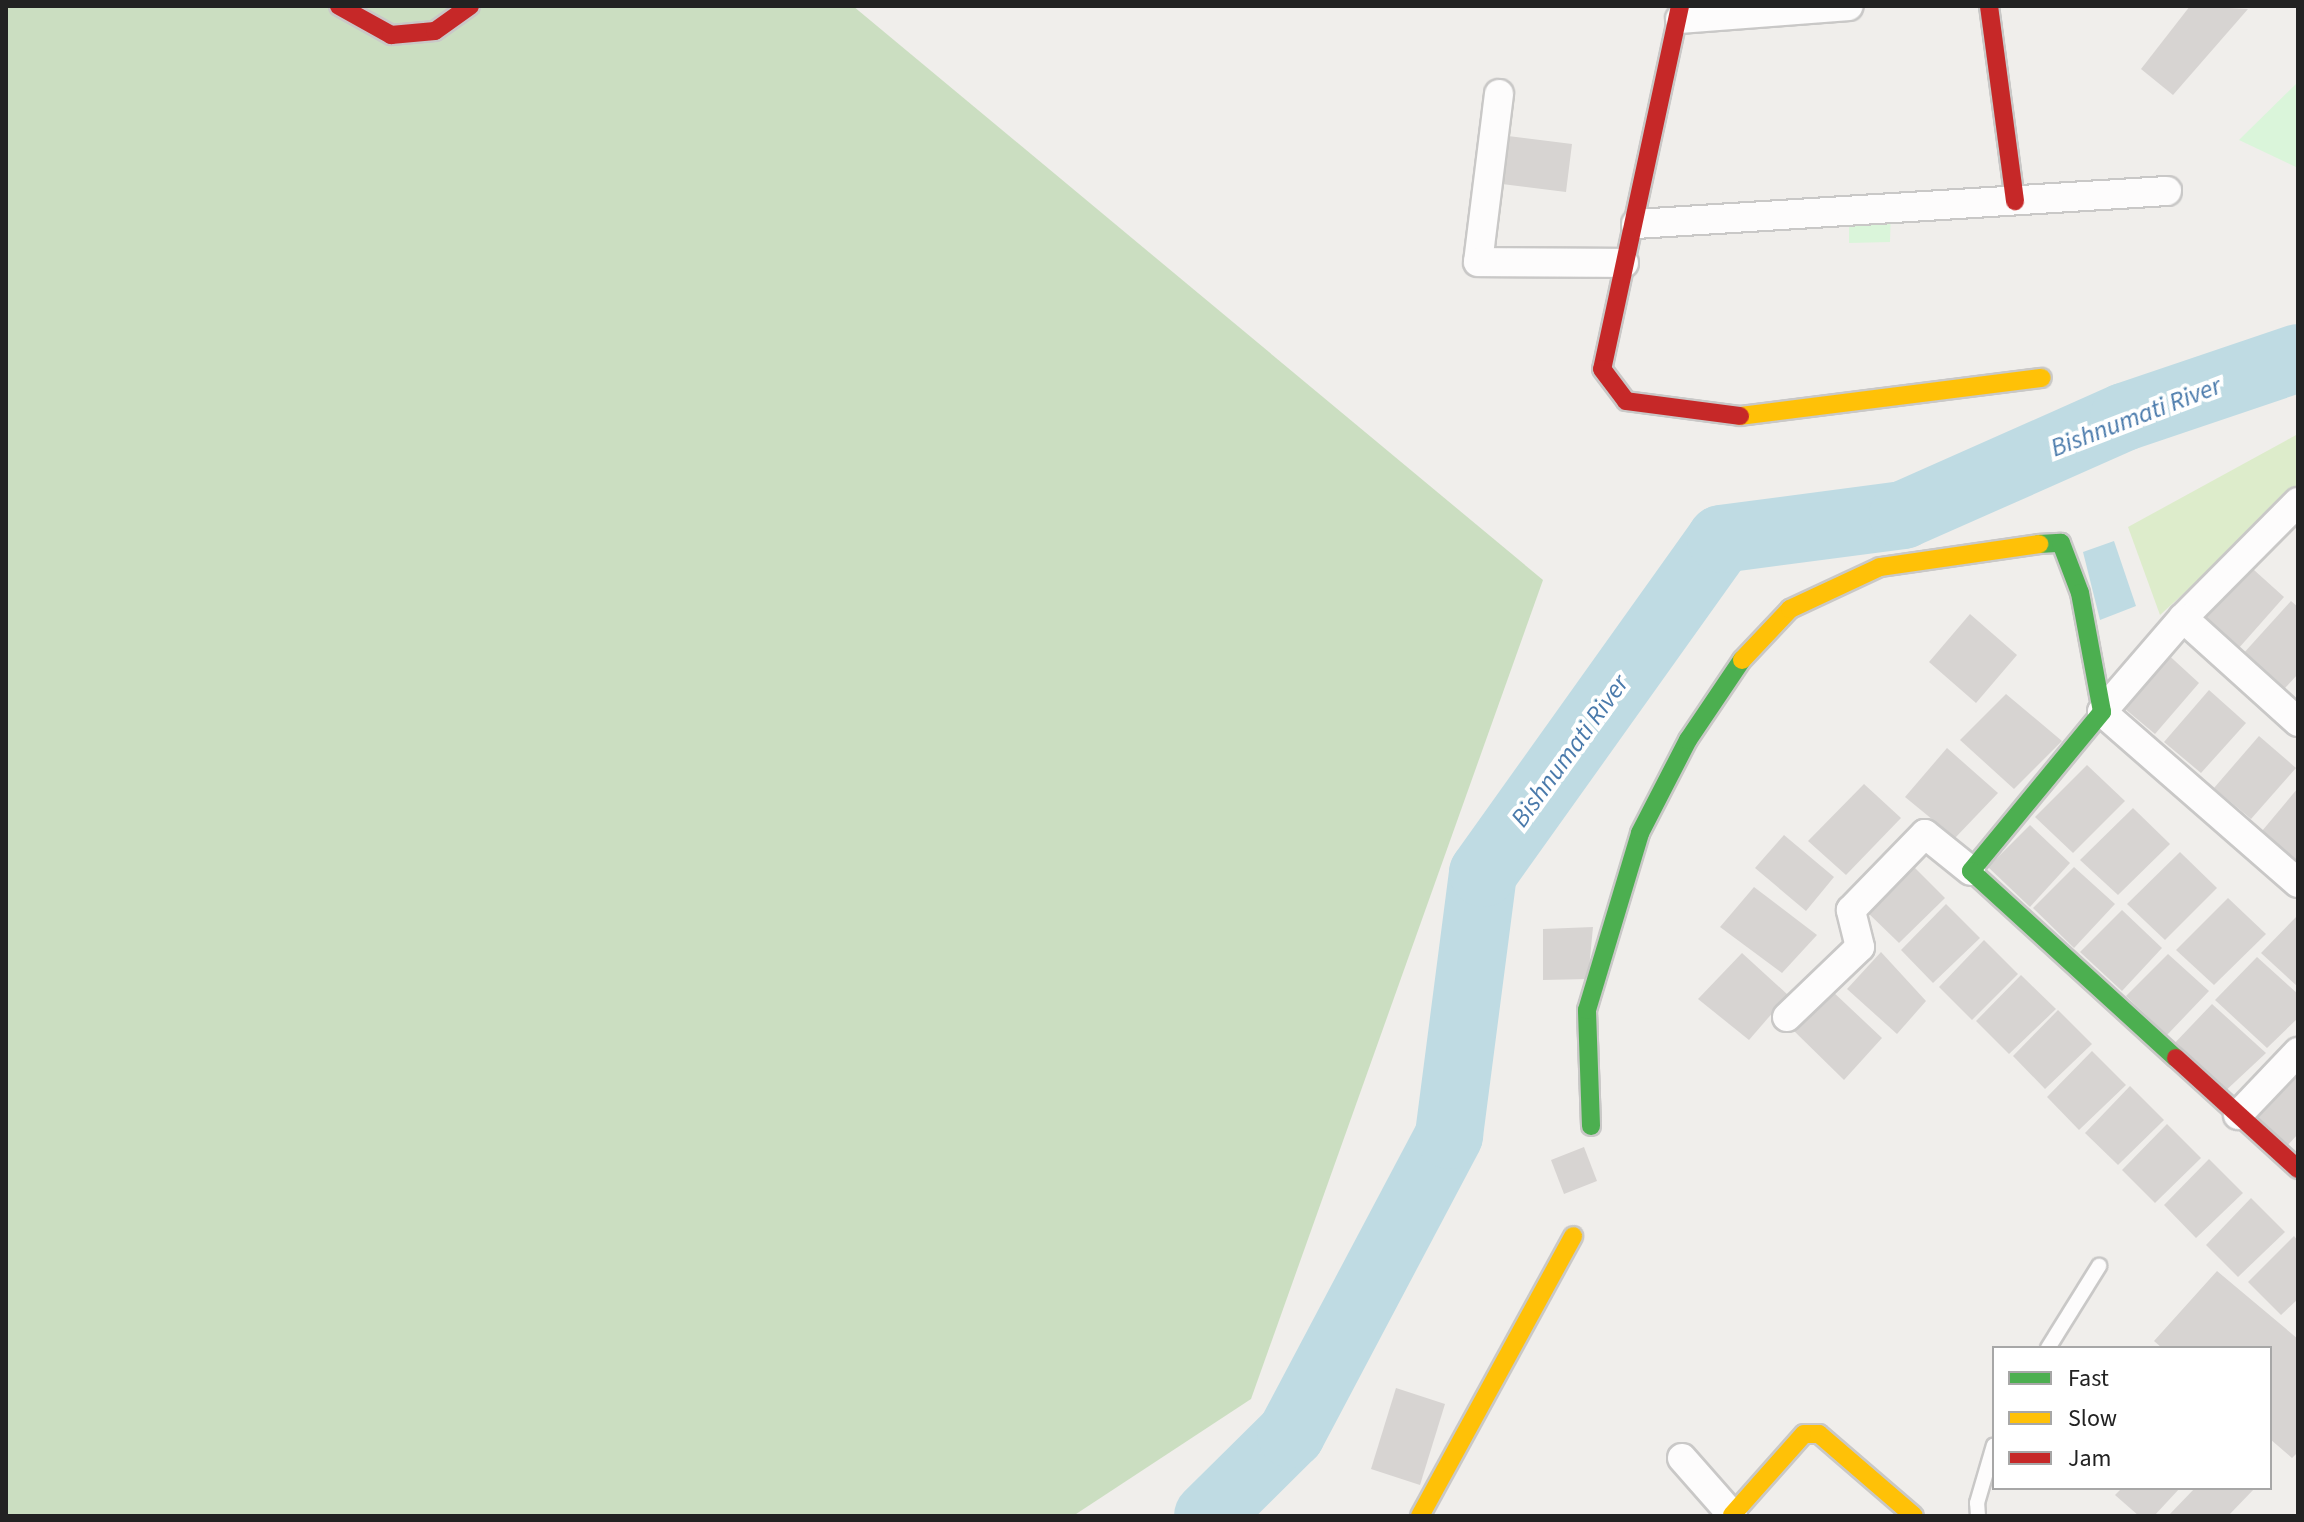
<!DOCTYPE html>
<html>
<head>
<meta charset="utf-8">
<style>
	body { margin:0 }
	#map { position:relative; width:2304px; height:1522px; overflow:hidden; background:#f0eeeb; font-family:"Source Sans 3",sans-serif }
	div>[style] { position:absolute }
	.grass>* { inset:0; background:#ddeccb }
	.forest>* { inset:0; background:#cbdec1 }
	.park>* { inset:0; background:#daf5da }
	.water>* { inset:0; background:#bfdbe3 }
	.river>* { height:68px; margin:-34px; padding:0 34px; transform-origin:34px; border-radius:34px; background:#bfdbe3 }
	.building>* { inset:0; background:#d7d4d2 }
	.roads { filter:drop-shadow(2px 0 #c9c8c7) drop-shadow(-2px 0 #c9c8c7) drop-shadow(0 2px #c9c8c7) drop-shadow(0 -2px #c9c8c7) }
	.lane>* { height:14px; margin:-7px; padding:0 7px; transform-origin:7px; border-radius:7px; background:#fdfcfc }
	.street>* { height:28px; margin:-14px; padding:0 14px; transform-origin:14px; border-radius:14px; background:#fdfcfc }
	.fast>* { height:18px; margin:-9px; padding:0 9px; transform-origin:9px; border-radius:9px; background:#4caf50 }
	.slow>* { height:18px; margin:-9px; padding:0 9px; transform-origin:9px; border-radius:9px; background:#ffc107 }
	.jam>* { height:18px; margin:-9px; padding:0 9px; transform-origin:9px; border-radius:9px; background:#c62828 }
	span { translate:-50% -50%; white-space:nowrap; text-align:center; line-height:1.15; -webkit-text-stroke:8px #fff; paint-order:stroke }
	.water-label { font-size:26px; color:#4a7aab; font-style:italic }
	.frame { position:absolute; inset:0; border:8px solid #222; pointer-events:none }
	.legend { position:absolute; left:1992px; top:1346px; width:280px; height:144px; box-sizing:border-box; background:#fff; border:2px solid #a7a7a7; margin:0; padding:10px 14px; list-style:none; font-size:24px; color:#222 }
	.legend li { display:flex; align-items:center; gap:16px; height:40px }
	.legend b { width:40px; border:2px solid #a7a7a7 }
</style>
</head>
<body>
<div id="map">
	<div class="grass">
		<i style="clip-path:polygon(2298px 434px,2298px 490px,2160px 615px,2128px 527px)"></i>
	</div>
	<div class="forest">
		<i style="clip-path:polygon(6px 6px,853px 6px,1543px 580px,1251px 1399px,1073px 1516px,6px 1516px)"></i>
	</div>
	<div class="park">
		<i style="clip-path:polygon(2298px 82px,2298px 168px,2239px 140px)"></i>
		<i style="clip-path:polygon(1891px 209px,1890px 242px,1849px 243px,1849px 211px)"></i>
	</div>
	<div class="water">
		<i style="clip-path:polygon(2114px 541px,2136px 606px,2100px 620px,2083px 552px)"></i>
	</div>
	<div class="river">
		<i style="left:1208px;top:1516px;width:117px;rotate:-44.7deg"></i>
		<i style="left:1291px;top:1434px;width:338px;rotate:-62.1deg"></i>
		<i style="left:1449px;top:1135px;width:264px;rotate:-82.6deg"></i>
		<i style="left:1483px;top:873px;width:410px;rotate:-54.5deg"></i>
		<i style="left:1721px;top:539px;width:184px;rotate:-7.5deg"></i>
		<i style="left:1903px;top:515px;width:242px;rotate:-23.9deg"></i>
		<i style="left:2124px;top:417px;width:184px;rotate:-18.7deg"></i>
	</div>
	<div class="building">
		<i style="clip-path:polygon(2190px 6px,2248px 9px,2173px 95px,2141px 69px)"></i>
		<i style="clip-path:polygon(1508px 136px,1572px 144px,1566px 192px,1502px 184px)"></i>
		<i style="clip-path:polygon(2244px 561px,2284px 597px,2238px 649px,2195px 615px)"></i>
		<i style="clip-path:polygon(2291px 601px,2298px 607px,2298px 674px,2285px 688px,2242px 655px)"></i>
		<i style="clip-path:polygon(1970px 614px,2017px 655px,1976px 703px,1929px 662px)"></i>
		<i style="clip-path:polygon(2163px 650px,2199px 683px,2155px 734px,2118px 703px)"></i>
		<i style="clip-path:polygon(2209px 690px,2246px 723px,2201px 773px,2164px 742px)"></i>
		<i style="clip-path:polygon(2006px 694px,2062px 741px,2014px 789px,1960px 740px)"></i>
		<i style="clip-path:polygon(2259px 736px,2296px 768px,2251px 819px,2214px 788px)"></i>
		<i style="clip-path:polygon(1947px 748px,1998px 793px,1955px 838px,1905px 797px)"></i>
		<i style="clip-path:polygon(2087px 765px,2125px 801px,2073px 853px,2035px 817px)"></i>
		<i style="clip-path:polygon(1864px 784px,1901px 818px,1846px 875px,1808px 841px)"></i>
		<i style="clip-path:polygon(2298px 788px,2298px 862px,2262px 831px)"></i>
		<i style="clip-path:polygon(2133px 808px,2170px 844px,2118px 895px,2080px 860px)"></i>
		<i style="clip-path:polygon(2030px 825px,2070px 863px,2030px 907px,1988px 867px)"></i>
		<i style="clip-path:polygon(1784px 835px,1834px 877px,1806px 911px,1755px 868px)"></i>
		<i style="clip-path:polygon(2180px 852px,2217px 888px,2165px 940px,2127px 904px)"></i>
		<i style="clip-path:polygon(1911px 864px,1945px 898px,1899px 943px,1866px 911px)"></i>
		<i style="clip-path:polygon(2074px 867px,2115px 904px,2074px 948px,2033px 908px)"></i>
		<i style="clip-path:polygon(1754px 887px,1817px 935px,1782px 973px,1720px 927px)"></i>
		<i style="clip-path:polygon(2228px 898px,2266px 934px,2214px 985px,2176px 950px)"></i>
		<i style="clip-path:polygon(1946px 904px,1980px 938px,1933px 983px,1901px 950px)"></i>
		<i style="clip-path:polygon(2122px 910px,2162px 948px,2122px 991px,2080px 952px)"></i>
		<i style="clip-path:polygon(2298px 915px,2298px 987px,2261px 953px)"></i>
		<i style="clip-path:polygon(1593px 927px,1588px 979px,1543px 980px,1543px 929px)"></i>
		<i style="clip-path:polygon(1984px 940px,2018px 974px,1972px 1020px,1939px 987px)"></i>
		<i style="clip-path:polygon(1881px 952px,1926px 1001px,1897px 1034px,1847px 989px)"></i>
		<i style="clip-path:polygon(1742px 953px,1788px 995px,1749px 1040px,1698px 999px)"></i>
		<i style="clip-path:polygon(2168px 954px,2209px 991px,2167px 1035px,2126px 996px)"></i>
		<i style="clip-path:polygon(2257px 957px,2298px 994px,2298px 1018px,2267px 1048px,2215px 1000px)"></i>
		<i style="clip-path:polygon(2021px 975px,2056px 1009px,2009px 1054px,1976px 1021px)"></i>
		<i style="clip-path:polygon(1831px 990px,1882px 1038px,1844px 1080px,1791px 1028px)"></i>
		<i style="clip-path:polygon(2212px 1004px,2266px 1053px,2221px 1095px,2170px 1048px)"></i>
		<i style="clip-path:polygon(2058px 1010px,2092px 1044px,2045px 1089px,2013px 1056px)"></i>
		<i style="clip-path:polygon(2092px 1051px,2126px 1085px,2079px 1130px,2047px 1097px)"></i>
		<i style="clip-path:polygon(2298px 1074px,2298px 1134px,2285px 1148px,2254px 1118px)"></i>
		<i style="clip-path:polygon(2130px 1086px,2164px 1120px,2118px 1165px,2085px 1133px)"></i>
		<i style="clip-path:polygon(2167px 1124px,2201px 1158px,2155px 1203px,2122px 1170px)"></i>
		<i style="clip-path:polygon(1584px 1147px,1597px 1181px,1564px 1194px,1551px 1160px)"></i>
		<i style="clip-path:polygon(2209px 1159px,2243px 1193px,2196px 1238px,2164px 1205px)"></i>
		<i style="clip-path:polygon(2251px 1198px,2285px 1232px,2238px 1277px,2206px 1245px)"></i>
		<i style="clip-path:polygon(2294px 1236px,2298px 1241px,2298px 1299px,2281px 1315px,2248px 1282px)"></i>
		<i style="clip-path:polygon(2217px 1271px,2298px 1339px,2298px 1452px,2292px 1458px,2270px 1439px,2270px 1348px,2162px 1348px,2154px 1341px)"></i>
		<i style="clip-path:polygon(1396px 1388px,1445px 1404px,1420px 1485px,1371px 1469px)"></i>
		<i style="clip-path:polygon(2122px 1488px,2180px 1488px,2154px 1516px,2139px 1516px,2115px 1495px)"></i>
		<i style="clip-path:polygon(2195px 1488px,2255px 1488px,2228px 1516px,2168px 1516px)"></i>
	</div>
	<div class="roads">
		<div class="lane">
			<i style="left:2048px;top:1348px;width:97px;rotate:-58.1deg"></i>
			<i style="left:1978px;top:1516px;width:13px;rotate:-94deg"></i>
			<i style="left:1977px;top:1503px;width:60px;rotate:-73.7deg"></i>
		</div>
		<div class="street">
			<i style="left:1680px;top:19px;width:169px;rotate:-4.4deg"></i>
			<i style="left:1499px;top:94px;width:169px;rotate:97.1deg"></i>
			<i style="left:1478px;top:262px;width:146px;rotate:0.4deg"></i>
			<i style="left:1636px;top:224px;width:532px;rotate:-3.56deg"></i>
			<i style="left:2298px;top:502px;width:163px;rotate:134.8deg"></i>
			<i style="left:2183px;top:618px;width:124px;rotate:130.8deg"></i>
			<i style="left:2102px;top:712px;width:260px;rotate:41.1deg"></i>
			<i style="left:2183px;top:618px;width:155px;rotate:42.1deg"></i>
			<i style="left:1787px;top:1017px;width:101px;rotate:-43.8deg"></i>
			<i style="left:1860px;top:947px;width:38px;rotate:-104deg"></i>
			<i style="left:1851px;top:910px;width:106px;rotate:-45.8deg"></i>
			<i style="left:1925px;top:834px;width:59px;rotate:38.8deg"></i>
			<i style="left:2238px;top:1115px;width:87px;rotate:-46.4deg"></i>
			<i style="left:1682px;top:1458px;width:77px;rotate:48.7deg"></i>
		</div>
		<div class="fast">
			<i style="left:2039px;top:544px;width:22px;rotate:-3deg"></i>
			<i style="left:2061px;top:543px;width:53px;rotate:69.2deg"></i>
			<i style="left:2080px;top:593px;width:121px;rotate:79.5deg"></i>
			<i style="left:2102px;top:712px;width:206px;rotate:129.5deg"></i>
			<i style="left:1971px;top:871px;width:277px;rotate:42.4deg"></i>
			<i style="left:1591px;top:1126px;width:116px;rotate:-92deg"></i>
			<i style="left:1587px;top:1010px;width:185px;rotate:-73.3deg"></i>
			<i style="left:1640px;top:833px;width:105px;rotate:-62.7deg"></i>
			<i style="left:1688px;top:740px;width:97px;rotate:-56deg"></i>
		</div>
		<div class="slow">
			<i style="left:1740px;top:416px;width:304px;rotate:-7.2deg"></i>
			<i style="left:1742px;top:660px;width:70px;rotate:-46.7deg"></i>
			<i style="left:1790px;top:609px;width:99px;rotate:-25deg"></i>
			<i style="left:1880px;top:567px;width:161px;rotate:-8.2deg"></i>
			<i style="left:1732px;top:1515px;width:108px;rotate:-48.4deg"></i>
			<i style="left:1804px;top:1434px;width:15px"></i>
			<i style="left:1819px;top:1434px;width:125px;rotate:40.8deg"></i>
			<i style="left:1420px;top:1516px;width:319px;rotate:-61.3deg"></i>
		</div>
		<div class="jam">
			<i style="left:339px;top:6px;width:60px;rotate:29.1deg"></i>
			<i style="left:391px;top:35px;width:44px;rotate:-5.2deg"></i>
			<i style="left:435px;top:31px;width:43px;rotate:-35.5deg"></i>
			<i style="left:1680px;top:6px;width:371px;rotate:102.1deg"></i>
			<i style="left:1602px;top:369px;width:40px;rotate:53deg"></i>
			<i style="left:1626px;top:401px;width:115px;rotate:7.5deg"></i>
			<i style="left:1989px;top:6px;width:197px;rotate:82.4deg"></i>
			<i style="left:2176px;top:1058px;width:165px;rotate:42.3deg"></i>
		</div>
	</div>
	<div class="water-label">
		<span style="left:2136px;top:417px;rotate:-21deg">Bishnumati River</span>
		<span style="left:1570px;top:751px;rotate:-54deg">Bishnumati River</span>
	</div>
	<div class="frame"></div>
	<ul class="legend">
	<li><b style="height:10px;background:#4caf50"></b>Fast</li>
	<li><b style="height:10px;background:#ffc107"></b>Slow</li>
	<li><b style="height:10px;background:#c62828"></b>Jam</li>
	</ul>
</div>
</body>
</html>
